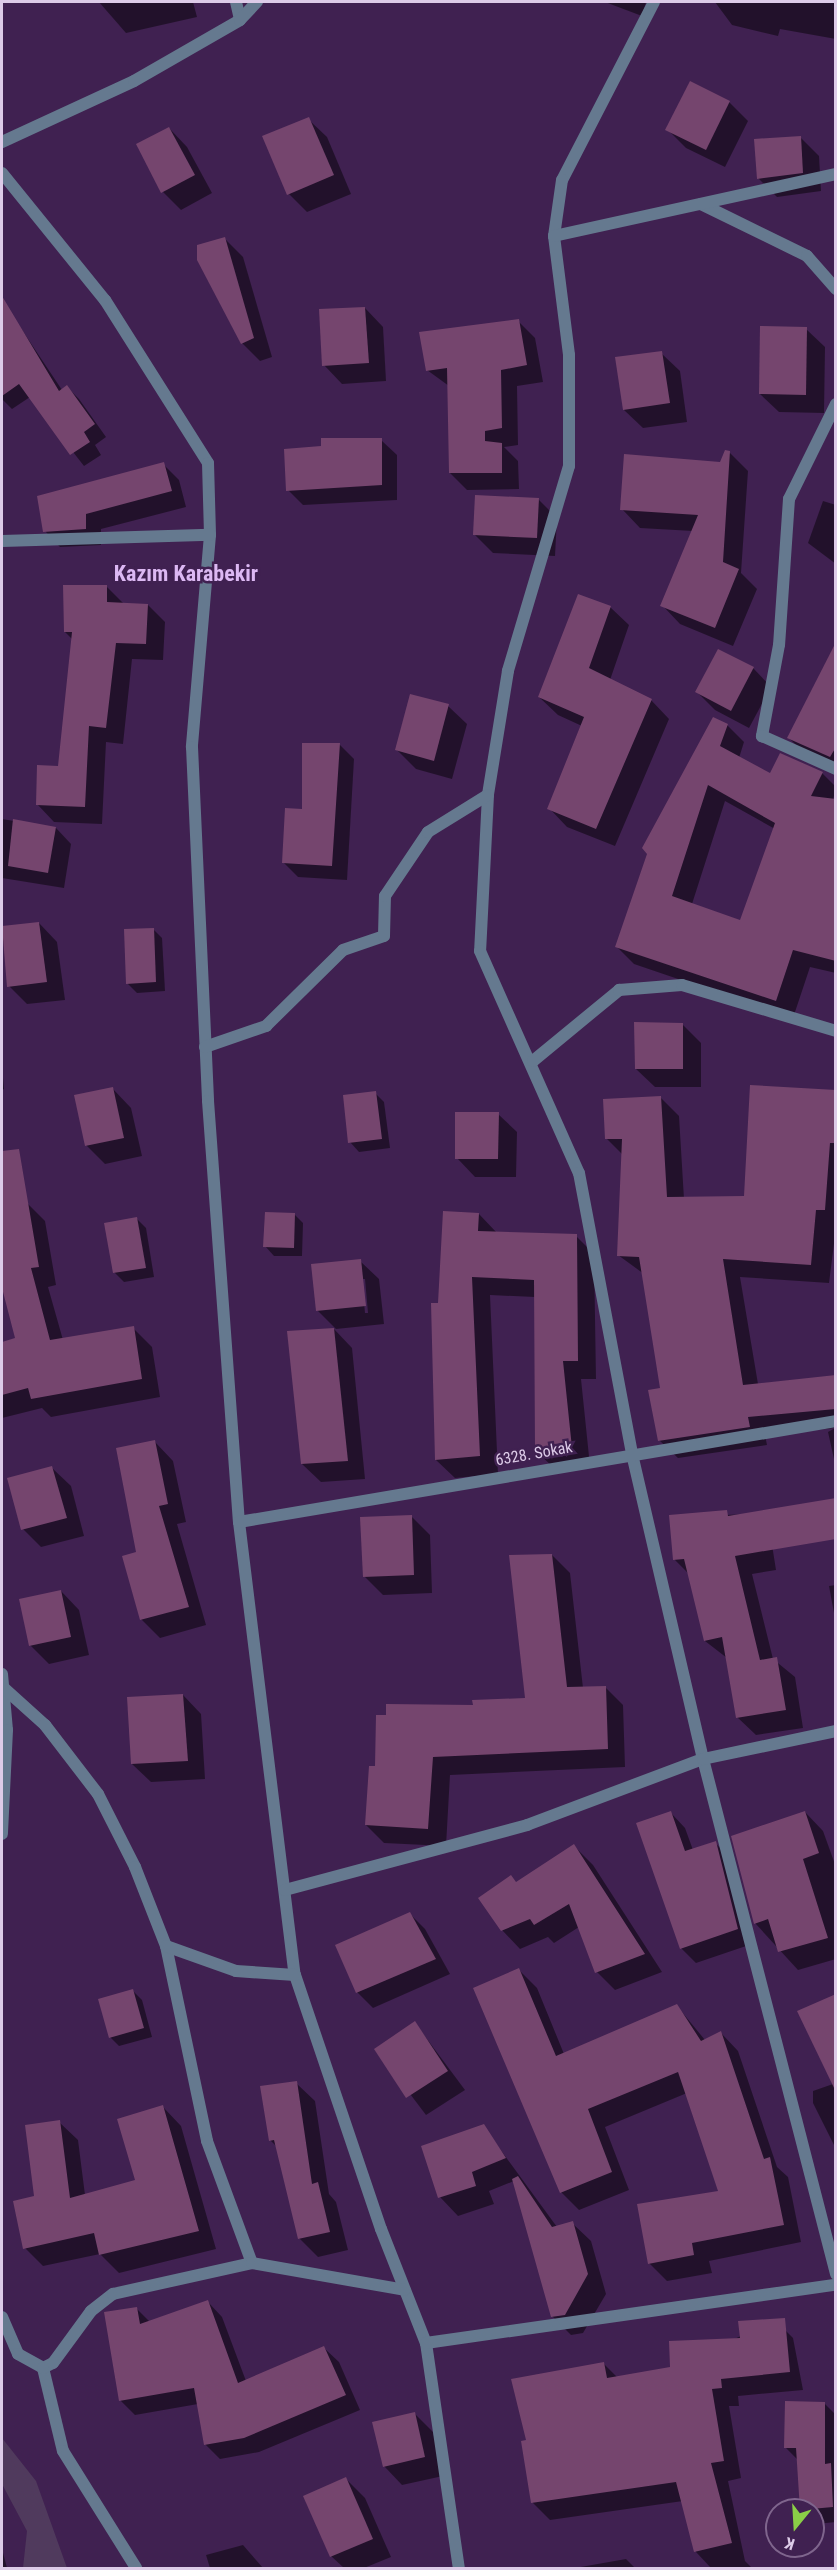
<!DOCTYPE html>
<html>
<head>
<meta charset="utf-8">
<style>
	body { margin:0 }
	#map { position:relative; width:837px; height:2570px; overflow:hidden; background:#402151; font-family:"Roboto Condensed",sans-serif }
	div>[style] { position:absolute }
	.green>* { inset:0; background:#503a5d }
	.shadow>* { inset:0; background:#0007 }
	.building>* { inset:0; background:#75456e }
	.lane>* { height:12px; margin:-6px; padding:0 6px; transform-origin:6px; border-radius:6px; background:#65798f }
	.street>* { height:12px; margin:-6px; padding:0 6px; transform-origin:6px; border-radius:6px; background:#65798f }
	span { translate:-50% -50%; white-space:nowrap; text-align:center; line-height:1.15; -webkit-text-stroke:5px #402151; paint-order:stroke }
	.street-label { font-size:16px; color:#ddcbe8 }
	.district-label { font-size:22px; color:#dcb8f3; font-weight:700 }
	.frame { position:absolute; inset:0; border:3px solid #ddcbe8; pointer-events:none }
	.north { position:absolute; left:765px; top:2498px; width:60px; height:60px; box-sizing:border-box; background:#402151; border:2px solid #7f658d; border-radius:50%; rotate:198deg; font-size:16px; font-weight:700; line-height:24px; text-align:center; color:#ddcbe8 }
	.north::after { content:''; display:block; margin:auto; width:21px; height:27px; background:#8ace47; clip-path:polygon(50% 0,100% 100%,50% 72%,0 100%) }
</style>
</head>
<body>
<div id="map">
	<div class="green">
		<i style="clip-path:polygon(2px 2438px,36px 2481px,67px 2568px,23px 2568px,27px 2531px,2px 2484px)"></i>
	</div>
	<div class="shadow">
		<i style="clip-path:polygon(99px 2px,193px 2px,197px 17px,126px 33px)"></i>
		<i style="clip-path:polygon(605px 2px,646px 2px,642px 16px)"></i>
		<i style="clip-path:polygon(715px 2px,836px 2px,836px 39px,780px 29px,778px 36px,732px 25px)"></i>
		<i style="clip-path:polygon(729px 102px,748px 121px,725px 167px,686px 148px,667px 129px)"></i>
		<i style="clip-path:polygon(308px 119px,327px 137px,351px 194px,307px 212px,289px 194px)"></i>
		<i style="clip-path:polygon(169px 128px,187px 147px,212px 193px,181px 210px,163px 192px)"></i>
		<i style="clip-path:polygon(800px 137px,819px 156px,821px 191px,777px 197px,758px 178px)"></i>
		<i style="clip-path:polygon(225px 239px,243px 257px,272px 357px,260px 361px,242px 343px)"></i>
		<i style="clip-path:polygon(365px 308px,383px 327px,386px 381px,342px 384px,324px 365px)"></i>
		<i style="clip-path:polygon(12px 315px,62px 390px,67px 387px,79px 399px,106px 437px,95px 445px,101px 455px,84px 466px,30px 397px,12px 409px,2px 399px,2px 322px)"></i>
		<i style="clip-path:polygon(518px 321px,535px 338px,543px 382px,517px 386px,518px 445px,504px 447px,518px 461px,519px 489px,467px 490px,450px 473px,449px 386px,427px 370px)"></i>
		<i style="clip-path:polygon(806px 329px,825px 347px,824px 413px,779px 412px,760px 394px)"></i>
		<i style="clip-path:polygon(661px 353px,680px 371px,687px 422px,643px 428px,624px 410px)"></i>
		<i style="clip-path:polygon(381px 440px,397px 455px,397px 500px,303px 505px,288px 490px)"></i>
		<i style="clip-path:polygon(730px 453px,748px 471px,741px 573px,757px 589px,733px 646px,680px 624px,662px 605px,693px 531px,640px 528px,622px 509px,721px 464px)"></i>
		<i style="clip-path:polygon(163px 464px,179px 480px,186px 507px,101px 529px,101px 545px,60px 547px,45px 531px)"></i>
		<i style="clip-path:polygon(538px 499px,557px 518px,555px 556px,493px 553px,475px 535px)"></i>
		<i style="clip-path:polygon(823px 501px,836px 505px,836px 564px,808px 543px)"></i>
		<i style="clip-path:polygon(106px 586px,124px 604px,148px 605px,165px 622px,163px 660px,132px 659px,123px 744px,106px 742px,102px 824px,54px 822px,37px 804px,59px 768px,73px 640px,65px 632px)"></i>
		<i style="clip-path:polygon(610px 607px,629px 625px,610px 680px,651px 700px,669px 719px,615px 846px,567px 827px,549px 808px,582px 726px,558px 715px,539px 697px)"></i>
		<i style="clip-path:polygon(753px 668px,771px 687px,749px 728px,715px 710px,697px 692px)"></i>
		<i style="clip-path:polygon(836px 692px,836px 769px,807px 756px,789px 738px)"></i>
		<i style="clip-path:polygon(448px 706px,467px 724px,452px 779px,416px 769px,397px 750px)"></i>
		<i style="clip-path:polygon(evenodd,727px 725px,744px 742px,739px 758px,770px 775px,822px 773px,836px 787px,831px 809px,836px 811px,836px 973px,810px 967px,793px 1018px,634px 964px,617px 947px,727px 725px,725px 801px,775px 829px,741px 922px,692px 904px,725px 801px)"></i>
		<i style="clip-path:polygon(339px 744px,354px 759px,347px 880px,298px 877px,283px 862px)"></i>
		<i style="clip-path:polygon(2px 819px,56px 828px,71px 844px,64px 888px,2px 878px)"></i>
		<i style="clip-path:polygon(39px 923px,57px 942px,65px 1000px,27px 1004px,9px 986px,2px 928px)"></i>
		<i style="clip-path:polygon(153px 929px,162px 938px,165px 991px,137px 993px,128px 984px)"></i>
		<i style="clip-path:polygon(682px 1024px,701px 1043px,701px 1087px,655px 1087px,636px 1069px)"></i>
		<i style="clip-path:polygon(2px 1067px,4px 1089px,2px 1090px)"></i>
		<i style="clip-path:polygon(113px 1089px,131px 1108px,142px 1156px,105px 1164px,86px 1145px)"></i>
		<i style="clip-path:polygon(836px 1092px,836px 1228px,829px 1283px,740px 1277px,758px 1384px,836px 1376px,836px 1468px,828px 1432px,835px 1428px,765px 1435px,767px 1445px,678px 1458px,659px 1440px,662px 1389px,644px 1274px,618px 1255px,623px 1155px,607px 1139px,661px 1098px,679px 1116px,684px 1199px,746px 1198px)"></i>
		<i style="clip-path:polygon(375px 1093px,384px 1102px,390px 1148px,359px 1152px,350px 1142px)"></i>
		<i style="clip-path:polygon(498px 1114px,517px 1132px,516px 1177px,475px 1177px,457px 1158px)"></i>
		<i style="clip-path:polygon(27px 1203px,45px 1221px,56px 1285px,48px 1287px,63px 1340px,133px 1328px,152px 1347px,160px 1397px,51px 1417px,42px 1408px,2px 1418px,2px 1343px,17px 1339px,2px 1282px,2px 1207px)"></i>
		<i style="clip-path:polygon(294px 1214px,303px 1223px,302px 1256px,274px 1256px,265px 1246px)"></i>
		<i style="clip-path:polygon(479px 1214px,497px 1233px,576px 1236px,594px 1254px,596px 1379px,581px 1379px,590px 1466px,555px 1469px,536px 1451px,535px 1297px,490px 1295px,498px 1474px,455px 1478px,436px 1460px,439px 1304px)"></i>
		<i style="clip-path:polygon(136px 1218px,146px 1228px,154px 1277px,124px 1282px,114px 1272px)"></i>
		<i style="clip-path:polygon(evenodd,360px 1261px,379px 1279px,384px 1324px,336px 1329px,317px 1310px,360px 1261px,362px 1279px,365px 1279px,368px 1313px,365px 1313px,362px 1279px)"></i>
		<i style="clip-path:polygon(334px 1329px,352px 1348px,365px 1479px,321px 1482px,302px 1464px)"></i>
		<i style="clip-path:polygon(155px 1442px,173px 1461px,186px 1522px,177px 1524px,206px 1625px,160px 1638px,141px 1619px,138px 1553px)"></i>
		<i style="clip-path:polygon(52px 1468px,71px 1486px,84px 1536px,41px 1547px,23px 1529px)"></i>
		<i style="clip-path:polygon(752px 1514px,770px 1532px,776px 1570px,752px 1574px,773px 1659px,795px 1677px,803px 1728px,756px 1735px,737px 1717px,727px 1658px,705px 1641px,689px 1574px,675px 1560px,671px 1517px)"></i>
		<i style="clip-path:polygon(411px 1516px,430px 1535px,432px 1593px,383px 1595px,364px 1576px)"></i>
		<i style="clip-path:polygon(552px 1555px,570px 1573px,583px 1688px,605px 1687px,623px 1705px,625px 1767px,450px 1775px,446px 1846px,384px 1843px,366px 1825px,377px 1768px,474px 1706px,527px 1700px)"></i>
		<i style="clip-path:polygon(836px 1585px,836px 1624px,829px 1586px)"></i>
		<i style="clip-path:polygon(61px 1591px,79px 1610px,89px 1655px,49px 1664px,30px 1645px)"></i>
		<i style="clip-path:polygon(183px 1695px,201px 1714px,205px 1779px,151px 1782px,132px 1764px)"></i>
		<i style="clip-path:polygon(805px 1812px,823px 1831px,836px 1867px,836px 1959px,798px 1970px,755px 1923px)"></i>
		<i style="clip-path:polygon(671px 1813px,685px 1828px,693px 1850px,715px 1843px,730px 1857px,752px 1944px,696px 1963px,681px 1948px)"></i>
		<i style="clip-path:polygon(574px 1846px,593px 1865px,662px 1972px,615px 1990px,597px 1972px,579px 1927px,554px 1943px,548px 1937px,520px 1949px,502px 1930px,517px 1883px)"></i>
		<i style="clip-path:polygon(410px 1914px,425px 1929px,450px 1974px,373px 2008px,357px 1992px)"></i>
		<i style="clip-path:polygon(519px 1970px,537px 1988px,564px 2054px,677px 2006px,705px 2040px,721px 2033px,738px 2051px,777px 2167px,788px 2177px,801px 2242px,709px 2261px,712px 2273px,667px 2281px,649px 2263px,720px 2192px,687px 2093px,605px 2127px,629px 2190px,579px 2210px,561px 2192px)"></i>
		<i style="clip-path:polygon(133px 1991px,142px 2000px,152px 2037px,119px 2046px,110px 2037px)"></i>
		<i style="clip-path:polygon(836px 1995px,836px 2149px,813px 2103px,813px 2091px,833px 2084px)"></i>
		<i style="clip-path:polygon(415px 2023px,465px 2090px,426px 2115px,376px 2049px)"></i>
		<i style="clip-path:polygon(296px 2083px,315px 2101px,329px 2194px,336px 2202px,348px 2250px,318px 2257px,299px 2238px,278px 2148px,270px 2140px)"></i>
		<i style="clip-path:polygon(163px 2107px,181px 2126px,216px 2249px,119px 2273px,100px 2254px,43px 2266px,25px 2248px,59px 2122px,78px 2140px,85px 2195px,136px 2181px)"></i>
		<i style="clip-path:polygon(483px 2126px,557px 2227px,572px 2223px,591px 2241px,606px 2294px,583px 2333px,571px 2335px,552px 2316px,514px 2181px,489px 2191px,494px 2204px,458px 2216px,440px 2197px)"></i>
		<i style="clip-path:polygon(208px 2302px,222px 2317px,246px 2381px,324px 2348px,339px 2362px,360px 2410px,259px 2452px,220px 2459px,205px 2444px,198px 2404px,135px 2415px,121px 2401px,106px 2313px,137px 2309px,150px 2322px)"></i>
		<i style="clip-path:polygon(775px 2320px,793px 2338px,803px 2390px,738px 2396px,739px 2406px,729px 2406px,741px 2478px,728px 2481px,745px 2561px,752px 2568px,711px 2568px,696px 2552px,683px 2501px,550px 2520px,533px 2503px,528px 2441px,603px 2363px,618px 2378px,672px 2368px)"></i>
		<i style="clip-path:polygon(824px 2403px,836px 2415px,836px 2522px,816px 2524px,813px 2510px,801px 2510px,798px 2460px,786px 2448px)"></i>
		<i style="clip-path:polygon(414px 2413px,433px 2432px,443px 2476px,402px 2485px,384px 2466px)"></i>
		<i style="clip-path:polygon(346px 2479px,365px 2498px,391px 2557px,364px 2568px,344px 2568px,331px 2556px)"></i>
		<i style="clip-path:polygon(243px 2545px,263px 2568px,210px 2568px,206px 2555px)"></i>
		<i style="clip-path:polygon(2px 2549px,7px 2568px,2px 2568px)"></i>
		<i style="clip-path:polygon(626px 2559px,635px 2568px,575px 2568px)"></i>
	</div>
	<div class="building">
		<i style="clip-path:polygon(690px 81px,730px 101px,706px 150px,665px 130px)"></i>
		<i style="clip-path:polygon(309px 117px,334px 175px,287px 195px,262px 136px)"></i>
		<i style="clip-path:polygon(169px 127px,195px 175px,161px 193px,136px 144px)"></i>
		<i style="clip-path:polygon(801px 136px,803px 173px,757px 179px,754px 139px)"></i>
		<i style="clip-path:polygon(225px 237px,254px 338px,241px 344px,197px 260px,197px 245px)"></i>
		<i style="clip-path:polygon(2px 296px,59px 391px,67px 385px,95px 424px,84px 432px,90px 442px,70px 455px,19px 384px,2px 396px)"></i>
		<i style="clip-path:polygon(365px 307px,369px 363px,322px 366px,319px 309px)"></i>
		<i style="clip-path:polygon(519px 319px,527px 365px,501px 370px,502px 428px,485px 431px,485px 441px,502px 443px,502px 473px,449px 473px,447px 368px,426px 371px,419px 332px)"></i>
		<i style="clip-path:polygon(760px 326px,807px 327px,806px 395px,759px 394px)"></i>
		<i style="clip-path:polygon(662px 351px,670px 403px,623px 410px,615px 357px)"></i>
		<i style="clip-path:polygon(321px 438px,382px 438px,382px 485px,286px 491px,284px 449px,321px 446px)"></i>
		<i style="clip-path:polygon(725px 450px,730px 451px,723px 562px,739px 569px,715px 628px,660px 606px,698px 515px,620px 510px,624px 454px,720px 462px)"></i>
		<i style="clip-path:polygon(164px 462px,172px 491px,86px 514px,86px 529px,43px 532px,37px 496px)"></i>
		<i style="clip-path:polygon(475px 495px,539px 498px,537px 538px,473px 535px)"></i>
		<i style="clip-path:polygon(63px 585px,107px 585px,107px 602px,148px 604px,146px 644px,116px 643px,106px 728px,89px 726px,85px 807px,36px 805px,37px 765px,58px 766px,72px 632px,64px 632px)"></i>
		<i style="clip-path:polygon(578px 594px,611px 606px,589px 668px,652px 699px,596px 829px,547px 809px,584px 717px,538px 697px)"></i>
		<i style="clip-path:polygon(836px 642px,836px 747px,830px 757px,787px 738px)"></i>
		<i style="clip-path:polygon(718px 649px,754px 667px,731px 711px,695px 692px)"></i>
		<i style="clip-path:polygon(410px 694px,449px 704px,434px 761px,395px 750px)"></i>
		<i style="clip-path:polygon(evenodd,713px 717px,728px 724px,720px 746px,770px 773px,780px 753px,823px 772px,811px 796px,836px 799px,836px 961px,793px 950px,776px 1001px,615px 947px,647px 854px,642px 848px,713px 717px,708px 785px,775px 823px,740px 920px,672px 896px,708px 785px)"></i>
		<i style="clip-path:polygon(302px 743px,340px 743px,332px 866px,282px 863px,285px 808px,302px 809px)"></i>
		<i style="clip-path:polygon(13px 819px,56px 827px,48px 873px,8px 866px)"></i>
		<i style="clip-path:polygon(39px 922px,47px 982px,7px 987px,2px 926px)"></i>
		<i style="clip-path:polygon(154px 928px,156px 982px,126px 984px,124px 929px)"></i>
		<i style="clip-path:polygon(634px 1022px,683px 1023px,683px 1069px,635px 1069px)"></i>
		<i style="clip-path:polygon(750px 1085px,836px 1090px,836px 1143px,830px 1143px,825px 1210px,816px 1210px,811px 1265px,723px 1259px,743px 1385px,836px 1375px,836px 1409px,748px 1417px,750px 1427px,658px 1441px,648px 1390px,660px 1388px,639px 1257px,617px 1256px,622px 1139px,605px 1139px,603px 1099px,661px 1096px,667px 1197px,744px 1196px)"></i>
		<i style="clip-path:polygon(113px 1087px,124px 1138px,85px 1146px,74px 1095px)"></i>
		<i style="clip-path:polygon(376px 1091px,382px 1139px,348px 1143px,343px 1095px)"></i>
		<i style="clip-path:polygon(455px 1112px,499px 1112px,498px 1159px,455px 1159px)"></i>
		<i style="clip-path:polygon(19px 1149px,39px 1267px,31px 1268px,50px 1340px,134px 1326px,142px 1379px,31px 1399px,28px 1388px,2px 1395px,2px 1342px,15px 1338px,2px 1288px,2px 1151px)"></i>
		<i style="clip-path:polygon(443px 1211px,479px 1213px,478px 1231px,577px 1234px,578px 1361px,563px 1361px,572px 1448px,535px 1451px,534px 1280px,472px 1277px,480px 1456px,435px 1460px,431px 1303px,438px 1303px)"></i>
		<i style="clip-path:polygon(265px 1212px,295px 1213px,294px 1248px,263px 1247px)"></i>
		<i style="clip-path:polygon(137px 1217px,146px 1268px,113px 1273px,104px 1223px)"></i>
		<i style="clip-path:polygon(361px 1259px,366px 1306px,316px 1311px,311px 1264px)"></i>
		<i style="clip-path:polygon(334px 1328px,348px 1461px,301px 1464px,287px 1331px)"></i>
		<i style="clip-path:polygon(155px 1440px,168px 1504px,159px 1506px,189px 1607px,140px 1620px,122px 1556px,136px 1552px,116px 1448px)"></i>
		<i style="clip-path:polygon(52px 1466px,67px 1518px,21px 1530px,7px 1478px)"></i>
		<i style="clip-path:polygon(836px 1498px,836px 1539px,735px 1556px,760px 1660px,777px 1657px,786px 1710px,736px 1718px,722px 1637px,704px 1641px,684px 1559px,673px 1560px,669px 1515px,727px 1510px,728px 1516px)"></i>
		<i style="clip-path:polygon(412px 1515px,414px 1575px,363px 1577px,360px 1517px)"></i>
		<i style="clip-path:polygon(552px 1554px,567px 1687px,606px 1686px,608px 1749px,433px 1757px,428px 1829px,365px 1825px,369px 1766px,375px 1766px,376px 1715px,386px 1715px,386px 1704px,473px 1705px,472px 1700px,525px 1698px,509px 1555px)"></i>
		<i style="clip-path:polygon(61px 1590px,71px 1637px,29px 1646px,19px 1599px)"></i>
		<i style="clip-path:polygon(183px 1694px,188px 1761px,131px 1764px,127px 1697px)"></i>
		<i style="clip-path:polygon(671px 1811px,685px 1851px,716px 1841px,738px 1929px,680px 1949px,636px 1823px)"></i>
		<i style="clip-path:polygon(805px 1811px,819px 1853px,803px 1859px,828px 1938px,778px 1952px,768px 1919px,754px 1924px,731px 1836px)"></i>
		<i style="clip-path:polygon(574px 1844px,645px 1954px,595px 1973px,569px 1904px,534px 1925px,530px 1919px,501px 1931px,478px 1898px,511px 1875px,516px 1882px)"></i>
		<i style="clip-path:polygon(410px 1912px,436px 1959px,356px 1993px,335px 1945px)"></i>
		<i style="clip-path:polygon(519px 1968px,556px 2056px,677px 2004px,701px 2041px,721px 2031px,764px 2159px,770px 2157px,784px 2225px,692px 2243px,694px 2255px,648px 2264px,637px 2204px,718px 2191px,678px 2072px,588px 2109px,612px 2172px,560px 2193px,473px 1988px)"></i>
		<i style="clip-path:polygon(133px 1989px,144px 2028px,109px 2038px,98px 1999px)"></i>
		<i style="clip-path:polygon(836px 1994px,836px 2092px,797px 2011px)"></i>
		<i style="clip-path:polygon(415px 2021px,448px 2071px,406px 2098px,374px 2049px)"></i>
		<i style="clip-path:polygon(297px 2081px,312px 2184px,318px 2182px,330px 2232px,298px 2239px,274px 2140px,269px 2141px,260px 2086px)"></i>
		<i style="clip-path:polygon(163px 2105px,199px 2231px,99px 2255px,94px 2233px,23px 2249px,13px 2201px,34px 2196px,25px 2125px,60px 2120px,70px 2198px,135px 2180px,117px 2119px)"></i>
		<i style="clip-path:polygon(484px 2124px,506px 2158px,472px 2172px,476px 2186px,438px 2198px,421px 2146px)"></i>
		<i style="clip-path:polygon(518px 2176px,552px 2227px,573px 2221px,588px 2274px,565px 2315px,551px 2317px,512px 2179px)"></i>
		<i style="clip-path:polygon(208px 2300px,238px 2383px,324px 2346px,346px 2395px,244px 2438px,204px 2445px,194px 2388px,119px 2401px,104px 2312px,137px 2307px,140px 2324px)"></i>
		<i style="clip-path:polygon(785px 2318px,790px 2372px,721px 2379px,722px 2388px,712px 2389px,724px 2461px,711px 2463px,732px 2543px,694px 2552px,676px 2482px,531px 2503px,521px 2441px,526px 2440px,511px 2379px,604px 2362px,607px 2378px,670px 2367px,669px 2341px,740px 2338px,738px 2321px)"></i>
		<i style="clip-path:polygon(785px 2401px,825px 2402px,825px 2464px,831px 2463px,833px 2507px,800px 2510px,796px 2448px,784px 2448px)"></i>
		<i style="clip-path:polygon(415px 2412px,425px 2457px,383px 2467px,372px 2422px)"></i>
		<i style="clip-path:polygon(346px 2477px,373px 2539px,330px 2557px,303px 2496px)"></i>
	</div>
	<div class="lane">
		<i style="left:43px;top:2368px;width:85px;rotate:76.5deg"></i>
		<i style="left:63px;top:2451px;width:138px;rotate:58deg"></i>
	</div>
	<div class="street">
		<i style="left:236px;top:2px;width:18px;rotate:77deg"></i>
		<i style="left:654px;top:2px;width:200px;rotate:117.3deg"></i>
		<i style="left:562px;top:180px;width:57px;rotate:98.1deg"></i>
		<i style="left:554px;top:236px;width:120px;rotate:82.8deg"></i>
		<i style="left:569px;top:355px;width:111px;rotate:90deg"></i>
		<i style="left:569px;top:466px;width:214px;rotate:106.6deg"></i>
		<i style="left:508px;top:671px;width:126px;rotate:99.2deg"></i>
		<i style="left:488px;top:795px;width:156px;rotate:92.9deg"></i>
		<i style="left:480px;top:951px;width:243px;rotate:66deg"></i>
		<i style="left:579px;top:1173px;width:286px;rotate:79.3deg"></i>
		<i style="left:632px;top:1454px;width:313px;rotate:76.9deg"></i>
		<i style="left:703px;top:1759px;width:532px;rotate:75.52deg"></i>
		<i style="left:2px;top:142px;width:145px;rotate:-24.8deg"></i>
		<i style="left:134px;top:81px;width:122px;rotate:-29.9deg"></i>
		<i style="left:240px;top:20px;width:25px;rotate:-47deg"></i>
		<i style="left:2px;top:173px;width:164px;rotate:51deg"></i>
		<i style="left:105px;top:300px;width:193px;rotate:57.7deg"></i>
		<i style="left:208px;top:463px;width:72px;rotate:88.4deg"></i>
		<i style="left:210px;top:535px;width:213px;rotate:94.9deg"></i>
		<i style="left:192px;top:747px;width:354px;rotate:87.4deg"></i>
		<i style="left:208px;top:1101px;width:422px;rotate:85.8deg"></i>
		<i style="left:239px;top:1522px;width:456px;rotate:83deg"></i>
		<i style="left:295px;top:1975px;width:268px;rotate:71.3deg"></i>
		<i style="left:381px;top:2229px;width:123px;rotate:68.5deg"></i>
		<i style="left:426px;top:2343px;width:227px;rotate:81.7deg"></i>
		<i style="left:701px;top:204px;width:118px;rotate:26.1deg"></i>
		<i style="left:807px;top:256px;width:44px;rotate:48.7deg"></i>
		<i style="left:554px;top:236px;width:289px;rotate:-12.4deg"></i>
		<i style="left:836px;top:404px;width:106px;rotate:116.3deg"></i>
		<i style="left:789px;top:499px;width:146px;rotate:93.9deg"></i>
		<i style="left:779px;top:645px;width:93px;rotate:100.6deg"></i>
		<i style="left:762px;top:736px;width:81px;rotate:24deg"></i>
		<i style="left:2px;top:541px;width:208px;rotate:-1.7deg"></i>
		<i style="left:205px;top:1047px;width:65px;rotate:-19deg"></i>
		<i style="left:266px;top:1026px;width:108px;rotate:-44.6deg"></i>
		<i style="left:343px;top:950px;width:43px;rotate:-18.9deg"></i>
		<i style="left:384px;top:936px;width:40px;rotate:-88.6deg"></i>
		<i style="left:385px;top:896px;width:77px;rotate:-56.1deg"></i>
		<i style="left:428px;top:832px;width:70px;rotate:-31.7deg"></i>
		<i style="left:533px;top:1061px;width:112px;rotate:-39.5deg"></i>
		<i style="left:619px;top:990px;width:63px;rotate:-4.5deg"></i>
		<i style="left:682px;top:985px;width:161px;rotate:16.6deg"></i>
		<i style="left:239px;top:1522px;width:605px;rotate:-9.6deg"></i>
		<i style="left:2px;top:1674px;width:56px;rotate:84.9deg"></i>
		<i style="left:7px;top:1730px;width:104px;rotate:92.8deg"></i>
		<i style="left:5px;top:1689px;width:54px;rotate:42deg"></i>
		<i style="left:45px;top:1725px;width:87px;rotate:52.5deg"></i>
		<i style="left:98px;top:1794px;width:82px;rotate:63.1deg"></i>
		<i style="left:135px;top:1867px;width:85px;rotate:68.6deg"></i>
		<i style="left:166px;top:1946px;width:199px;rotate:78.1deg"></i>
		<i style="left:207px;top:2141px;width:130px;rotate:69.8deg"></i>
		<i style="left:285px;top:1890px;width:251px;rotate:-15deg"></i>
		<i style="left:527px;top:1825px;width:188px;rotate:-20.6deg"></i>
		<i style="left:703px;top:1759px;width:136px;rotate:-11.9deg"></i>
		<i style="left:166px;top:1946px;width:74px;rotate:19.7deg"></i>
		<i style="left:236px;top:1971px;width:59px;rotate:3.9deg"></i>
		<i style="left:2px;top:2317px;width:40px;rotate:66.6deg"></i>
		<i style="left:18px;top:2354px;width:29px;rotate:29deg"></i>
		<i style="left:43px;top:2368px;width:11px;rotate:-27deg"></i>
		<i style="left:53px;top:2363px;width:64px;rotate:-53.8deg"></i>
		<i style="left:91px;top:2311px;width:28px;rotate:-38deg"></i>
		<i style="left:113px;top:2294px;width:142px;rotate:-12.6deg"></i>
		<i style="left:252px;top:2263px;width:155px;rotate:10deg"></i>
		<i style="left:426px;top:2343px;width:414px;rotate:-8.1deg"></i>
	</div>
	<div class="street-label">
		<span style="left:534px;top:1454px;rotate:-10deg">6328. Sokak</span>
	</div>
	<div class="district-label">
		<span style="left:186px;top:574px">Kazım Karabekir</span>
	</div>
	<div class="frame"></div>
	<div class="north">K</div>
</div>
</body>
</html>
